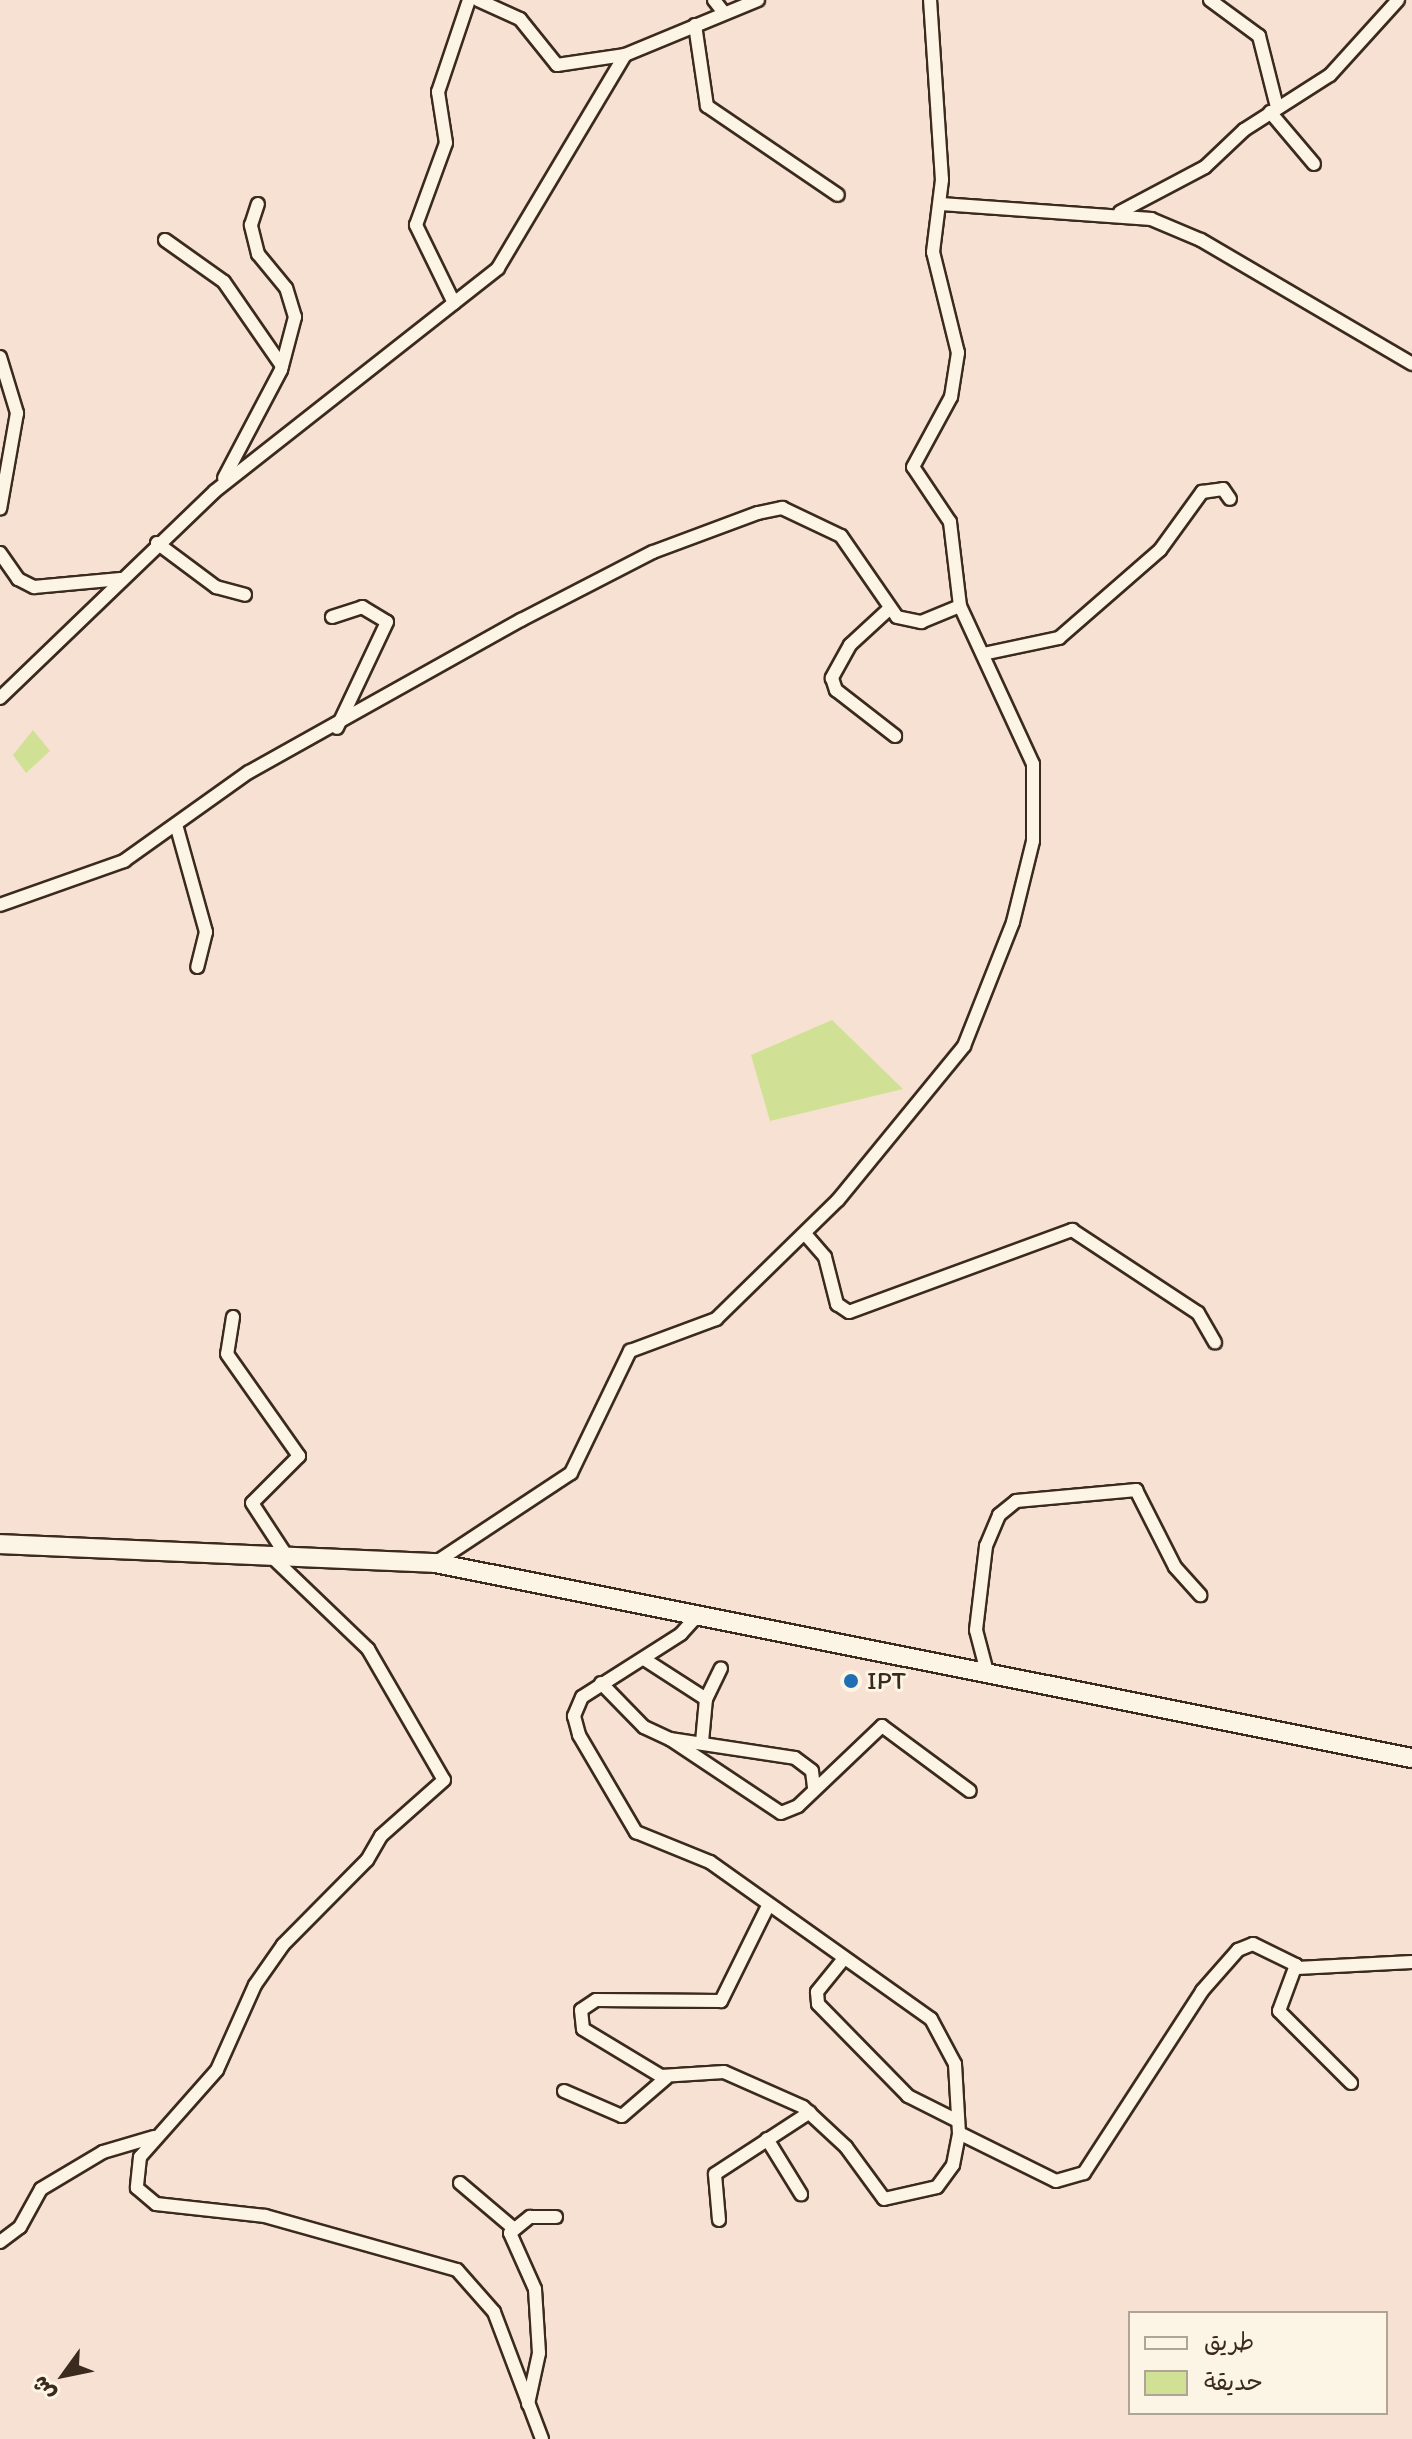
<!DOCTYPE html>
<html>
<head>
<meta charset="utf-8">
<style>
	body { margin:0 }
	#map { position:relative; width:1412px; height:2439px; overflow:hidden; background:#f7e1d2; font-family:Itim,"Playpen Sans Arabic",sans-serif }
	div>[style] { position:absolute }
	.green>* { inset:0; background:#d0e195 }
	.roads { filter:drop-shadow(2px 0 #3b2a1e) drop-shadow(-2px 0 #3b2a1e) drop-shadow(0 2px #3b2a1e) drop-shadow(0 -2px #3b2a1e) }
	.minor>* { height:12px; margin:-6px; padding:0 6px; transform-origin:6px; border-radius:6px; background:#fcf5e5 }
	.secondary>* { height:18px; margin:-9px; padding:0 9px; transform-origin:9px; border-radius:9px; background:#fcf5e5 }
	.dots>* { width:22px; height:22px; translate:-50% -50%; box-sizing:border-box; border:4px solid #fcf5e5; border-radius:50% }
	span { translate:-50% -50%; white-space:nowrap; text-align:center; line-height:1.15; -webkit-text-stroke:6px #fcf5e5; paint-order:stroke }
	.poi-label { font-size:26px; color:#3b2a1e }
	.left { translate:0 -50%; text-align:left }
	.legend { position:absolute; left:1128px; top:2311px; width:260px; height:104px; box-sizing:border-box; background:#fcf5e5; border:2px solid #afa495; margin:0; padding:10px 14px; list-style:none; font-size:24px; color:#3b2a1e }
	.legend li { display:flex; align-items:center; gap:16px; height:40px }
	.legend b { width:40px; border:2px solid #afa495 }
	.north { position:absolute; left:24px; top:2335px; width:80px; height:80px; -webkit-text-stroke:6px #fcf5e5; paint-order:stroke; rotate:237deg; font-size:22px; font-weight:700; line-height:32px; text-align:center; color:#3b2a1e }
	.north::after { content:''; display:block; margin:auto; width:28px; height:36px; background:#3b2a1e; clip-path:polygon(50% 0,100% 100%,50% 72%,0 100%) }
</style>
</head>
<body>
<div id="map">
	<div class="green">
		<i style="clip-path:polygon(33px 730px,50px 751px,26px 773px,13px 755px)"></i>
		<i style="clip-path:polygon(832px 1020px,903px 1089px,770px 1121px,751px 1055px)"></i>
	</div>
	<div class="roads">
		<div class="minor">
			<i style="left:478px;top:0;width:46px;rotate:24.3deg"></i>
			<i style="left:520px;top:19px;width:59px;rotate:51.2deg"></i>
			<i style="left:557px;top:65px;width:69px;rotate:-8.4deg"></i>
			<i style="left:714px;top:0;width:16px;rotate:52deg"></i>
			<i style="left:1210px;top:0;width:61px;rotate:36.3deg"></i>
			<i style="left:1259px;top:36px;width:73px;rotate:75.8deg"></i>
			<i style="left:695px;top:25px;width:82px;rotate:81.6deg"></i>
			<i style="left:707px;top:106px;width:158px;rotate:34.2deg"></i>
			<i style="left:1270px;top:112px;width:68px;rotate:49.8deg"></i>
			<i style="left:941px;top:204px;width:211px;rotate:4.1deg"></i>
			<i style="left:1151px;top:219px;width:54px;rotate:22.8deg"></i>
			<i style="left:1201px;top:240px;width:245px;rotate:30.4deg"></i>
			<i style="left:1120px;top:212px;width:96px;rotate:-27.9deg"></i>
			<i style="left:1205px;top:167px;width:54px;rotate:-43.5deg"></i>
			<i style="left:1244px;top:130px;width:102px;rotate:-32.6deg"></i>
			<i style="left:1330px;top:75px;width:101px;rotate:-47.8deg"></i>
			<i style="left:165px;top:240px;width:72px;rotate:35.4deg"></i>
			<i style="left:224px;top:282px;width:102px;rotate:55.4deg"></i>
			<i style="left:454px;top:303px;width:87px;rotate:-116deg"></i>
			<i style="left:416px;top:225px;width:87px;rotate:-69.9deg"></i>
			<i style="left:446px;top:143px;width:52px;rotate:-98.9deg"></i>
			<i style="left:438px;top:92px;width:97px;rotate:-71.4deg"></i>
			<i style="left:0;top:357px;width:59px;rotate:73.1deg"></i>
			<i style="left:17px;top:413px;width:97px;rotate:100deg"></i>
			<i style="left:224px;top:478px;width:122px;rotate:-62.2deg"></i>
			<i style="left:281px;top:370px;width:55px;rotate:-75.2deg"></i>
			<i style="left:295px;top:317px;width:30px;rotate:-107deg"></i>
			<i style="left:286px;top:288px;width:44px;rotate:-129.5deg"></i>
			<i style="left:258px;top:254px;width:30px;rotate:-104deg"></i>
			<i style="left:251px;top:225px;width:22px;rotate:-72deg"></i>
			<i style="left:157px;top:543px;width:74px;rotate:36.7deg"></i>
			<i style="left:216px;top:587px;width:30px;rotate:15deg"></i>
			<i style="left:0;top:553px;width:32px;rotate:55deg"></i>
			<i style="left:18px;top:579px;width:18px;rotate:27deg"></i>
			<i style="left:34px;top:587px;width:87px;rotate:-5.3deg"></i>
			<i style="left:889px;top:609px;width:53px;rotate:137.3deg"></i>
			<i style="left:850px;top:645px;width:38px;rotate:119deg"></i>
			<i style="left:832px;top:678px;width:13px;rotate:72deg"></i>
			<i style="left:836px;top:690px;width:75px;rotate:37.9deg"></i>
			<i style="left:332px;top:617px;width:32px;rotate:-18deg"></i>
			<i style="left:362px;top:607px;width:29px;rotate:31deg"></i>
			<i style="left:387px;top:622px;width:117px;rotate:115.3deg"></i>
			<i style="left:983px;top:654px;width:78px;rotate:-11.9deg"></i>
			<i style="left:1059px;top:638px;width:134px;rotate:-41.1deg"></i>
			<i style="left:1160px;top:550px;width:72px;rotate:-54.1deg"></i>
			<i style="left:1202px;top:492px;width:21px;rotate:-8deg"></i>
			<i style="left:1223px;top:489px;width:12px;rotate:55deg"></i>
			<i style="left:0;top:698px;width:298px;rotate:-43.9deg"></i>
			<i style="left:215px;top:491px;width:360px;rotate:-38.2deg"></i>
			<i style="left:498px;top:268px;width:248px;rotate:-59.2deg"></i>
			<i style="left:625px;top:55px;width:144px;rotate:-22.5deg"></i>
			<i style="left:177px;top:828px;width:108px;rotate:74.4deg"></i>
			<i style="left:206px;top:932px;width:36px;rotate:104deg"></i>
			<i style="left:0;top:905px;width:132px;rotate:-19.5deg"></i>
			<i style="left:124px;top:861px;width:153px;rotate:-35.5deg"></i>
			<i style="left:249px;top:772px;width:312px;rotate:-29.2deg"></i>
			<i style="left:521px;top:620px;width:148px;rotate:-27.3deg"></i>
			<i style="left:653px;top:552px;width:112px;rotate:-20.4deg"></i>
			<i style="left:758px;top:513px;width:25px;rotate:-12deg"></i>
			<i style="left:782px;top:508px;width:65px;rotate:25.4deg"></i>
			<i style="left:841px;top:536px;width:98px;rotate:55.3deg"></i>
			<i style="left:897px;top:617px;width:25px;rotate:12deg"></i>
			<i style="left:921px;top:622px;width:42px;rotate:-22.3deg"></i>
			<i style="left:806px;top:1235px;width:29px;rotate:49deg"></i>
			<i style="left:825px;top:1257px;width:49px;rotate:75.7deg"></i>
			<i style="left:837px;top:1304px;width:14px;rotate:34deg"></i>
			<i style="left:849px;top:1312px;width:238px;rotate:-20.2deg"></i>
			<i style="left:1072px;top:1230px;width:151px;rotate:33.4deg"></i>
			<i style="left:1198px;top:1313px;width:34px;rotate:60deg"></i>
			<i style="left:233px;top:1317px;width:37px;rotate:99deg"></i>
			<i style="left:227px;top:1354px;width:125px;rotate:54.8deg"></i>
			<i style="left:299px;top:1456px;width:66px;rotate:135deg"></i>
			<i style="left:252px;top:1503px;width:62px;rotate:56.8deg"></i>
			<i style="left:270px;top:1555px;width:136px;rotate:43.8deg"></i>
			<i style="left:368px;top:1649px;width:151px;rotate:59.9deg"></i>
			<i style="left:444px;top:1780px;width:84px;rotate:138.4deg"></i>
			<i style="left:381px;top:1836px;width:28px;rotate:120deg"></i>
			<i style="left:367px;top:1860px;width:120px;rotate:134.7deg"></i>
			<i style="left:283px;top:1945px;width:49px;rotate:125deg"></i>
			<i style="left:255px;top:1985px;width:93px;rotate:114.1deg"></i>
			<i style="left:217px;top:2070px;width:116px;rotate:131.5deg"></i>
			<i style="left:140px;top:2157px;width:31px;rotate:96deg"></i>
			<i style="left:137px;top:2188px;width:25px;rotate:40deg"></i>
			<i style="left:156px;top:2204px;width:110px;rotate:6.3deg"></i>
			<i style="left:265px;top:2216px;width:199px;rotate:15.7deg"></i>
			<i style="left:457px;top:2270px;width:56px;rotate:48.6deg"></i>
			<i style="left:494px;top:2312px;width:136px;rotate:69.3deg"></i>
			<i style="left:435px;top:1563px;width:163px;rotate:-33.5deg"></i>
			<i style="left:571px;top:1473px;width:136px;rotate:-64.2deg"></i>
			<i style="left:630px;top:1351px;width:92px;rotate:-20.4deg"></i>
			<i style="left:716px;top:1319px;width:170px;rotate:-44.3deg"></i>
			<i style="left:838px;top:1200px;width:199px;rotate:-50.7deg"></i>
			<i style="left:964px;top:1046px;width:133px;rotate:-68.4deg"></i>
			<i style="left:1013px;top:922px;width:83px;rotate:-76.1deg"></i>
			<i style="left:1033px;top:841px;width:77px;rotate:-90deg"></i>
			<i style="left:1033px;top:764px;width:174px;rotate:-114.8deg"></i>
			<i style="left:960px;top:606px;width:85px;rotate:-96.8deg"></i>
			<i style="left:950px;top:522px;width:66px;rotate:-123.9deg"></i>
			<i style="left:913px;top:467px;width:80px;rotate:-61.5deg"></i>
			<i style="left:951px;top:397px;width:45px;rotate:-81deg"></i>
			<i style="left:958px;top:353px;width:104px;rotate:-103.9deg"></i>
			<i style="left:933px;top:252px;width:73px;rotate:-82.9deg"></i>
			<i style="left:942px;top:180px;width:180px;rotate:-93.8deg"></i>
			<i style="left:698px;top:1615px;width:25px;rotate:132deg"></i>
			<i style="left:681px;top:1634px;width:117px;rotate:147.5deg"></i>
			<i style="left:582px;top:1697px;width:21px;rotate:113deg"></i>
			<i style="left:574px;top:1716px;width:20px;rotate:75deg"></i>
			<i style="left:579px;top:1735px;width:113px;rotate:59.6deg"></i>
			<i style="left:636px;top:1832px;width:80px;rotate:22.1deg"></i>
			<i style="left:710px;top:1862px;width:271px;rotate:35.4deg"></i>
			<i style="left:931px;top:2019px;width:51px;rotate:61.9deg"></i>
			<i style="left:955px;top:2064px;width:69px;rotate:86.7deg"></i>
			<i style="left:959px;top:2133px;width:108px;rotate:26.3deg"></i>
			<i style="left:1056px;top:2181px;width:29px;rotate:-16deg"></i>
			<i style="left:1084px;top:2173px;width:217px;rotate:-57deg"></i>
			<i style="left:1202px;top:1991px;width:55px;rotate:-48.7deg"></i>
			<i style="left:1238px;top:1950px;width:16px;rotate:-22deg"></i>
			<i style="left:1253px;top:1944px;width:48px;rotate:26deg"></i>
			<i style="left:1296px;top:1965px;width:49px;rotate:110.3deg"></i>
			<i style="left:1279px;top:2011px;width:102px;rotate:45deg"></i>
			<i style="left:644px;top:1659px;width:74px;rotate:32.8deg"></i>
			<i style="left:706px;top:1699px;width:43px;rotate:95.3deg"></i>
			<i style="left:987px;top:1672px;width:43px;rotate:-104.7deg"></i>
			<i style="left:976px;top:1630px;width:85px;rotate:-83.2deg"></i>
			<i style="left:986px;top:1546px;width:34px;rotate:-67deg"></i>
			<i style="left:999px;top:1515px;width:22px;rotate:-39deg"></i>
			<i style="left:1016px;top:1501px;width:121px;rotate:-5.2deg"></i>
			<i style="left:1136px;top:1490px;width:86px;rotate:63.1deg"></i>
			<i style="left:1175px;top:1567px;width:38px;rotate:48deg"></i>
			<i style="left:601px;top:1683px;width:62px;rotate:45.7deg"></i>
			<i style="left:644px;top:1727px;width:29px;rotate:25deg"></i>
			<i style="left:670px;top:1739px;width:126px;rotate:8.6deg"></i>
			<i style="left:795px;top:1758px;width:21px;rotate:37deg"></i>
			<i style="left:812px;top:1771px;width:17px;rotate:83deg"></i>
			<i style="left:706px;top:1699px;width:34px;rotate:-64deg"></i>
			<i style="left:670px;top:1739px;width:133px;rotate:33.7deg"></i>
			<i style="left:781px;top:1813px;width:18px;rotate:-22deg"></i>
			<i style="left:798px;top:1806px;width:116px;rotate:-43.6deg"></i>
			<i style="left:882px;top:1726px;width:109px;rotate:36.5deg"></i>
			<i style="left:767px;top:1908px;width:104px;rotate:116.3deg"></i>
			<i style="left:721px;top:2001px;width:125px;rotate:-179.5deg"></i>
			<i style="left:596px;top:2000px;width:18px;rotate:146deg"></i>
			<i style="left:581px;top:2010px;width:19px;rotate:84deg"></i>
			<i style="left:583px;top:2029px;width:91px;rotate:31.1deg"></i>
			<i style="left:661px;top:2076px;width:63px;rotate:-3.6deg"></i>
			<i style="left:724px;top:2072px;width:86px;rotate:23.9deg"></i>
			<i style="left:803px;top:2107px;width:59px;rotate:42.9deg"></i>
			<i style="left:846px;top:2147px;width:64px;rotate:53.8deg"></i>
			<i style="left:884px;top:2199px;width:54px;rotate:-12.8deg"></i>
			<i style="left:937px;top:2187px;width:27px;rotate:-54deg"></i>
			<i style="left:953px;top:2165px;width:33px;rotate:-79deg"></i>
			<i style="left:842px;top:1961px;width:40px;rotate:129deg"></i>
			<i style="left:817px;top:1992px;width:12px;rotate:85deg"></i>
			<i style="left:818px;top:2004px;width:129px;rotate:45.6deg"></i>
			<i style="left:908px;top:2096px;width:56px;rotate:26.6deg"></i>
			<i style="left:1297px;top:1968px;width:115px;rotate:-3deg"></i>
			<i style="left:564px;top:2091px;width:63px;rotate:23.3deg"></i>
			<i style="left:622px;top:2116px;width:58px;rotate:-40.8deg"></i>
			<i style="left:767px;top:2139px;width:65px;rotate:58.3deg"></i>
			<i style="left:460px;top:2183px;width:70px;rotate:40.3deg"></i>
			<i style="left:719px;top:2220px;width:46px;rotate:-95deg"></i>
			<i style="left:715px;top:2174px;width:113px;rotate:-33.1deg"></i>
			<i style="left:0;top:2242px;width:25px;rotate:-37deg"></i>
			<i style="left:20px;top:2227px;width:43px;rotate:-61.1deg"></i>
			<i style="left:41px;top:2189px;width:72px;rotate:-30.8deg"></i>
			<i style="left:103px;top:2152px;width:53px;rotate:-16.4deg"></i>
			<i style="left:528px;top:2404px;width:52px;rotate:-77.8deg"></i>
			<i style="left:539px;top:2353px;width:64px;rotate:-93.6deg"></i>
			<i style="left:535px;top:2289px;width:61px;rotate:-114.1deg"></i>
			<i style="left:510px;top:2233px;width:26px;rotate:-39deg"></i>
			<i style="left:530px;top:2217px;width:26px"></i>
		</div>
		<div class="secondary">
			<i style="left:0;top:1544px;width:435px;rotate:2.5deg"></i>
			<i style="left:435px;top:1563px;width:996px;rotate:11.29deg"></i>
		</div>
	</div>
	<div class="dots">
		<i style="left:851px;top:1681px;background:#1f6fb2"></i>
	</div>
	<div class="poi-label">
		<span class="left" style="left:867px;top:1681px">IPT</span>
	</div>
	<ul class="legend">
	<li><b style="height:10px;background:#fcf5e5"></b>طريق</li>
	<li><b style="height:22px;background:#d0e195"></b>حديقة</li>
	</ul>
	<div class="north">ش</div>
</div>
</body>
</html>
